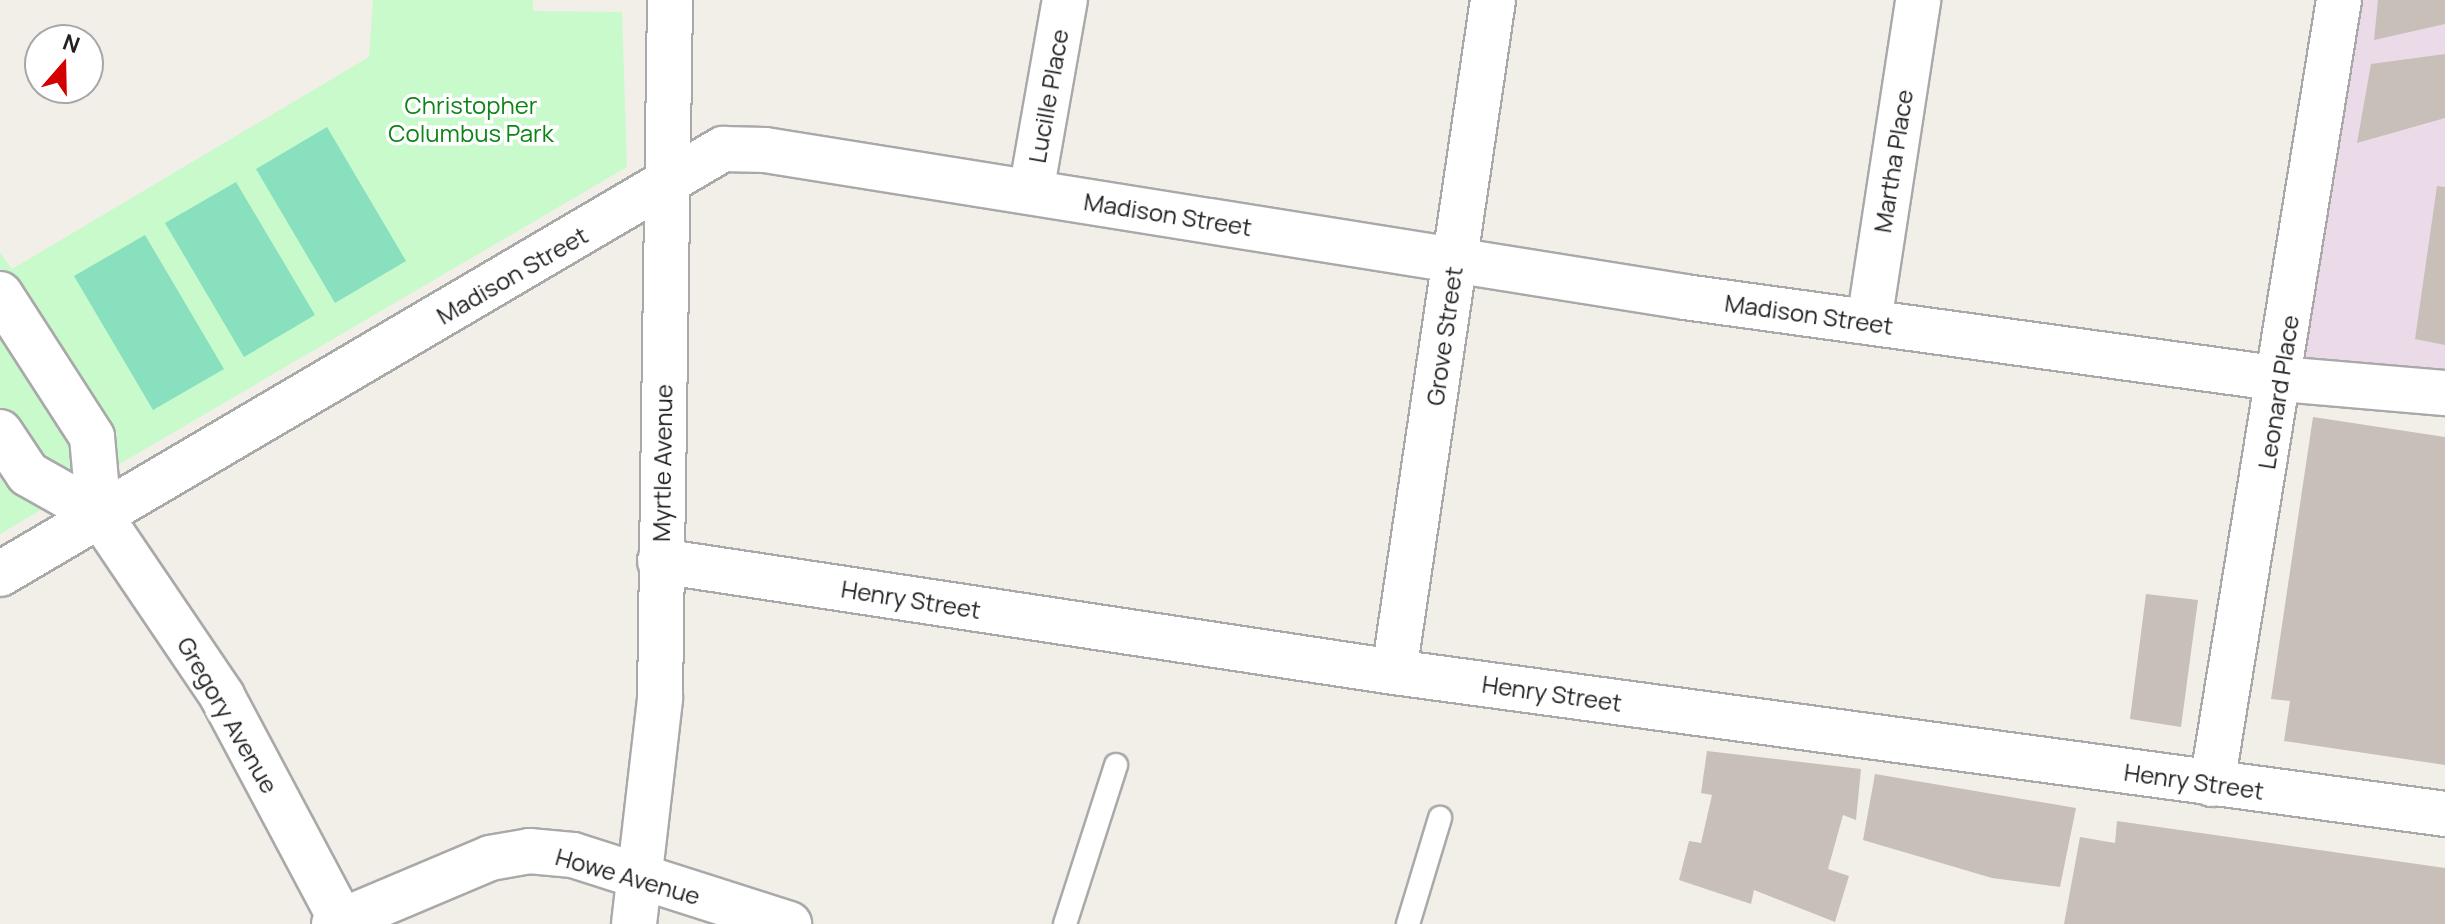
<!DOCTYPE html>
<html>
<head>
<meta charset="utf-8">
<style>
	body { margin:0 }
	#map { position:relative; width:2445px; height:924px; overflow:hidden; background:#f2efe9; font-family:Manrope,sans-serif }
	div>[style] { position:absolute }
	.industrial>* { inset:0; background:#ebdbe8 }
	.park>* { inset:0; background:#c8facc }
	.pitch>* { inset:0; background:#88e0be }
	.building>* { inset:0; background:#c7bfb8 }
	.roads { filter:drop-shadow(2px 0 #a9a9a9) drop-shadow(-2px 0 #a9a9a9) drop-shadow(0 2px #a9a9a9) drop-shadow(0 -2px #a9a9a9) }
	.service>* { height:22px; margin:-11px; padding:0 11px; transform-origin:11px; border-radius:11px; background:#fff }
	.minor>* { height:44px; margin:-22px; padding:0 22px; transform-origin:22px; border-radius:22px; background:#fff }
	.tertiary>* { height:44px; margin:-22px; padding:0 22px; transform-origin:22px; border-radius:22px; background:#fff }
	span { translate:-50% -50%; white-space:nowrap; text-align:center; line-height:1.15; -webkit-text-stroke:7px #fff; paint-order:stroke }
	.street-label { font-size:24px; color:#222 }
	.park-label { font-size:24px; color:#0c8416 }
	.north { position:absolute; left:24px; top:24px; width:80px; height:80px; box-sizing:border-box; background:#fff; border:2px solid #a7a7a7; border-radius:50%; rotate:20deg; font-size:22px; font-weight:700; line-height:32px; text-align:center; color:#222 }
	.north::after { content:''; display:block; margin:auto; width:28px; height:36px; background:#d40000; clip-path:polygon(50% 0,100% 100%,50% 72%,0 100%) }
</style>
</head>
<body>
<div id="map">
	<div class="industrial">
		<i style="clip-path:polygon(2340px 0,2445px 0,2445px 403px,2280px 381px)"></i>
	</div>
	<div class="park">
		<i style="clip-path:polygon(373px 0,533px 0,533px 11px,622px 12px,627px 167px,0 534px,0 252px,12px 269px,369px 57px)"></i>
	</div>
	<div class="pitch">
		<i style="clip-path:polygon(327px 127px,406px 261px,335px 303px,256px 169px)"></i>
		<i style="clip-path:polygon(236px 182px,315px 315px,244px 357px,165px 223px)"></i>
		<i style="clip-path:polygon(145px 235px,224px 369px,153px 410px,74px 276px)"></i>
	</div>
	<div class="building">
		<i style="clip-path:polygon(2378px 0,2445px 0,2445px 24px,2374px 40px)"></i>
		<i style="clip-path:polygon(2445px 54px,2445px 118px,2357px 143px,2371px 64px)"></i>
		<i style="clip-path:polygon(2437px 186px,2445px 187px,2445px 345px,2415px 339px)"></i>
		<i style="clip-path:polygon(2313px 417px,2445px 437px,2445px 765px,2284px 741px,2290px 701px,2271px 699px)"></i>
		<i style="clip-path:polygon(2146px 594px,2198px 600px,2181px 727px,2130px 719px)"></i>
		<i style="clip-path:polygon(1707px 751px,1861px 769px,1856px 820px,1843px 815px,1828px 869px,1849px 876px,1835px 922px,1754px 890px,1751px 904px,1679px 880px,1689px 841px,1701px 843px,1712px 795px,1701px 793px)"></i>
		<i style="clip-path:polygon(1875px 774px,2076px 808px,2060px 887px,1992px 878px,1863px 840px)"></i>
		<i style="clip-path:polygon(2117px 821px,2445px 868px,2445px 924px,2064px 924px,2080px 837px,2115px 843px)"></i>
	</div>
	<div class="roads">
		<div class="service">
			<i style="left:1065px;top:924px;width:167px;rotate:-72.2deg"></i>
			<i style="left:1408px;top:924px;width:111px;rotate:-73.2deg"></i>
		</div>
		<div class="minor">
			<i style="left:1031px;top:192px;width:195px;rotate:-80deg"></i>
			<i style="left:0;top:294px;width:170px;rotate:57.2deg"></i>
			<i style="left:92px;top:437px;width:77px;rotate:84.8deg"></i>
			<i style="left:1869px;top:322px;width:326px;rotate:-81.3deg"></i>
			<i style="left:0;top:432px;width:50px;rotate:56.3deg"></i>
			<i style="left:28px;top:474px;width:81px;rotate:29.4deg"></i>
			<i style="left:99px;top:514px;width:220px;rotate:55.9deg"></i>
			<i style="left:222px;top:696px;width:258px;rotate:62deg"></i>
			<i style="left:660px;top:561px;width:742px;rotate:8.6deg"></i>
			<i style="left:1394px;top:672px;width:1061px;rotate:7.69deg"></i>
			<i style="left:0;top:574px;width:839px;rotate:-30.45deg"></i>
			<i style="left:723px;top:149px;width:42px;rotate:1.4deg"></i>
			<i style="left:765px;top:150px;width:932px;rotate:9.08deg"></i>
			<i style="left:1685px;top:297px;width:602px;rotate:7.83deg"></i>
			<i style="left:2281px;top:379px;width:165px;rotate:4.9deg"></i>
			<i style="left:1394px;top:672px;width:679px;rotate:-81.62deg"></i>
			<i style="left:2212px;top:784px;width:794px;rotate:-80.8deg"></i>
			<i style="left:334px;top:924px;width:169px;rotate:-22.9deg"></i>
			<i style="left:490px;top:858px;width:40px;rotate:-10deg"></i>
			<i style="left:529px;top:851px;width:44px;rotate:5.2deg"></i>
			<i style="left:573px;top:855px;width:227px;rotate:17.7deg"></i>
		</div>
		<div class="tertiary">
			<i style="left:634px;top:924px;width:227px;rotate:-83.4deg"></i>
			<i style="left:660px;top:698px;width:698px;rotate:-89.18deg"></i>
		</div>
	</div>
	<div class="street-label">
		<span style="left:1048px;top:96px;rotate:-80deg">Lucille Place</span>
		<span style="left:1893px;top:161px;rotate:-81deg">Martha Place</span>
		<span style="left:1168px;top:214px;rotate:9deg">Madison Street</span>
		<span style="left:512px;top:275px;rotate:-30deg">Madison Street</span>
		<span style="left:1809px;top:314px;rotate:8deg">Madison Street</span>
		<span style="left:1444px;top:336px;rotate:-82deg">Grove Street</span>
		<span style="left:2278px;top:392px;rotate:-81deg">Leonard Place</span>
		<span style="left:662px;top:463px;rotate:-89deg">Myrtle Avenue</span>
		<span style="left:911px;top:599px;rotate:9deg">Henry Street</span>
		<span style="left:1552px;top:693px;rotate:8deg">Henry Street</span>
		<span style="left:228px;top:715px;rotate:60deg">Gregory Avenue</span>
		<span style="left:2194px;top:781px;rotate:8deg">Henry Street</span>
		<span style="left:628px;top:876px;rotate:16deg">Howe Avenue</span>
	</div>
	<div class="park-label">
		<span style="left:471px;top:119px">Christopher<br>Columbus Park</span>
	</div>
	<div class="north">N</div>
</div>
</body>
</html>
